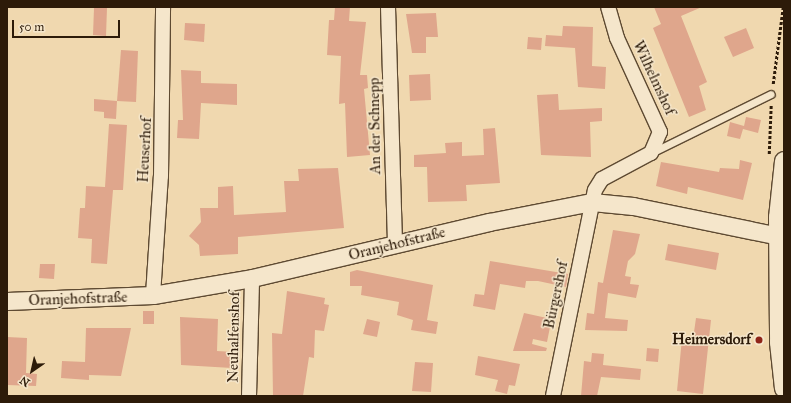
<!DOCTYPE html>
<html>
<head>
<meta charset="utf-8">
<style>
	body { margin:0 }
	#map { position:relative; width:791px; height:403px; overflow:hidden; background:#f0d8af; font-family:"IM FELL Great Primer",serif }
	div>[style] { position:absolute }
	.building>* { inset:0; background:#dfa68c }
	.path>* { height:2.5px; margin-top:-1.25px; transform-origin:0; background:repeating-linear-gradient(90deg,#2d1b09 0 3px,transparent 0 5px) }
	.roads { filter:drop-shadow(1px 0 #5e4a32) drop-shadow(-1px 0 #5e4a32) drop-shadow(0 1px #5e4a32) drop-shadow(0 -1px #5e4a32) }
	.service>* { height:7px; margin:-3.5px; padding:0 3.5px; transform-origin:3.5px; border-radius:3.5px; background:#f5e6cb }
	.minor>* { height:14px; margin:-7px; padding:0 7px; transform-origin:7px; border-radius:7px; background:#f5e6cb }
	.tertiary>* { height:17px; margin:-8.5px; padding:0 8.5px; transform-origin:8.5px; border-radius:8.5px; background:#f5e6cb }
	.secondary>* { height:19px; margin:-9.5px; padding:0 9.5px; transform-origin:9.5px; border-radius:9.5px; background:#f5e6cb }
	.dots>* { width:11px; height:11px; translate:-50% -50%; box-sizing:border-box; border:2px solid #f5e6cb; border-radius:50% }
	span { translate:-50% -50%; white-space:nowrap; text-align:center; line-height:1.15; -webkit-text-stroke:3px #f5e6cb; paint-order:stroke }
	.street-label { font-size:15px; color:#2d1b09 }
	.poi-label { font-size:15px; color:#2d1b09; font-weight:700 }
	.right { translate:-100% -50%; text-align:right }
	.frame { position:absolute; inset:0; border:8px solid #2d1b09; pointer-events:none }
	.north { position:absolute; left:12px; top:351px; width:40px; height:40px; -webkit-text-stroke:3px #f5e6cb; paint-order:stroke; rotate:214deg; font-size:11px; font-weight:700; line-height:16px; text-align:center; color:#2d1b09 }
	.north::after { content:''; display:block; margin:auto; width:14px; height:18px; background:#2d1b09; clip-path:polygon(50% 0,100% 100%,50% 72%,0 100%) }
	.scale { position:absolute; left:12px; top:20px; width:108px; height:18px; box-sizing:border-box; border:2px solid #2d1b09; border-top:0; padding-left:5px; font-size:12px; line-height:14px; white-space:nowrap; color:#2d1b09; -webkit-text-stroke:3px #f5e6cb; paint-order:stroke }
</style>
</head>
<body>
<div id="map">
	<div class="building">
		<i style="clip-path:polygon(335px 7px,350px 7px,349px 21px,366px 22px,360px 75px,367px 75px,368px 88px,364px 89px,370px 155px,347px 157px,345px 103px,339px 104px,341px 56px,327px 55px,329px 20px,334px 20px)"></i>
		<i style="clip-path:polygon(654px 7px,702px 7px,681px 16px,707px 82px,699px 86px,706px 110px,689px 117px,653px 28px,661px 24px)"></i>
		<i style="clip-path:polygon(94px 8px,107px 8px,106px 36px,93px 35px)"></i>
		<i style="clip-path:polygon(436px 13px,438px 37px,426px 37px,426px 53px,412px 53px,406px 14px)"></i>
		<i style="clip-path:polygon(185px 23px,205px 24px,204px 42px,184px 40px)"></i>
		<i style="clip-path:polygon(563px 26px,593px 27px,592px 66px,606px 67px,605px 89px,578px 87px,575px 48px,545px 46px,546px 35px,562px 36px)"></i>
		<i style="clip-path:polygon(746px 28px,754px 48px,733px 57px,724px 37px)"></i>
		<i style="clip-path:polygon(528px 37px,542px 38px,541px 50px,527px 49px)"></i>
		<i style="clip-path:polygon(121px 50px,138px 51px,136px 102px,117px 101px)"></i>
		<i style="clip-path:polygon(181px 70px,201px 71px,201px 83px,237px 84px,237px 105px,201px 103px,199px 139px,177px 138px,178px 120px,183px 120px)"></i>
		<i style="clip-path:polygon(430px 74px,431px 100px,410px 101px,409px 75px)"></i>
		<i style="clip-path:polygon(558px 94px,559px 110px,602px 108px,602px 121px,590px 122px,591px 157px,541px 155px,537px 95px)"></i>
		<i style="clip-path:polygon(94px 99px,117px 101px,116px 119px,104px 118px,104px 112px,94px 111px)"></i>
		<i style="clip-path:polygon(746px 117px,761px 120px,758px 133px,743px 129px,740px 139px,727px 136px,730px 122px,744px 126px)"></i>
		<i style="clip-path:polygon(109px 124px,127px 125px,123px 190px,113px 190px,107px 264px,91px 263px,92px 239px,78px 238px,80px 208px,85px 208px,86px 186px,105px 187px)"></i>
		<i style="clip-path:polygon(495px 128px,500px 183px,466px 185px,467px 201px,428px 202px,427px 167px,414px 167px,414px 155px,446px 153px,445px 143px,462px 142px,462px 156px,484px 155px,483px 129px)"></i>
		<i style="clip-path:polygon(740px 160px,752px 163px,743px 200px,688px 187px,687px 194px,656px 186px,661px 162px,719px 172px,720px 168px,739px 169px)"></i>
		<i style="clip-path:polygon(338px 168px,344px 228px,238px 237px,238px 254px,200px 256px,199px 245px,189px 236px,201px 222px,200px 208px,218px 208px,218px 187px,233px 186px,234px 215px,286px 212px,284px 181px,299px 181px,298px 169px)"></i>
		<i style="clip-path:polygon(613px 230px,640px 234px,635px 254px,628px 261px,625px 276px,631px 277px,630px 284px,639px 285px,636px 298px,608px 293px,605px 318px,628px 320px,627px 331px,585px 330px,587px 313px,594px 314px,598px 282px,603px 283px)"></i>
		<i style="clip-path:polygon(668px 244px,719px 253px,716px 270px,665px 260px)"></i>
		<i style="clip-path:polygon(490px 261px,568px 274px,566px 287px,538px 281px,526px 281px,525px 288px,500px 284px,495px 310px,473px 306px,475px 294px,484px 295px)"></i>
		<i style="clip-path:polygon(40px 264px,55px 264px,54px 279px,39px 278px)"></i>
		<i style="clip-path:polygon(357px 270px,433px 285px,427px 320px,438px 322px,436px 334px,411px 330px,413px 320px,397px 315px,399px 302px,361px 295px,362px 286px,350px 286px,350px 272px)"></i>
		<i style="clip-path:polygon(287px 291px,325px 298px,324px 304px,329px 305px,324px 331px,315px 330px,314px 358px,309px 357px,303px 396px,273px 396px,272px 333px,282px 334px)"></i>
		<i style="clip-path:polygon(143px 311px,154px 311px,154px 324px,143px 324px)"></i>
		<i style="clip-path:polygon(524px 313px,547px 318px,547px 322px,551px 322px,547px 342px,533px 339px,532px 344px,547px 348px,546px 351px,513px 351px)"></i>
		<i style="clip-path:polygon(180px 317px,218px 319px,217px 351px,233px 352px,232px 368px,181px 365px)"></i>
		<i style="clip-path:polygon(696px 318px,711px 320px,703px 394px,677px 391px,682px 338px,693px 339px)"></i>
		<i style="clip-path:polygon(367px 319px,380px 322px,377px 337px,363px 334px)"></i>
		<i style="clip-path:polygon(86px 328px,131px 328px,121px 376px,89px 375px,89px 380px,61px 378px,62px 361px,85px 362px)"></i>
		<i style="clip-path:polygon(7px 337px,27px 338px,26px 373px,37px 374px,36px 386px,7px 385px)"></i>
		<i style="clip-path:polygon(647px 348px,659px 349px,658px 362px,646px 361px)"></i>
		<i style="clip-path:polygon(592px 353px,604px 354px,603px 365px,641px 369px,640px 380px,601px 377px,597px 396px,581px 396px,584px 361px,591px 362px)"></i>
		<i style="clip-path:polygon(478px 356px,520px 364px,515px 386px,509px 385px,507px 394px,495px 391px,498px 380px,475px 375px)"></i>
		<i style="clip-path:polygon(415px 362px,433px 363px,431px 392px,412px 391px)"></i>
	</div>
	<div class="path">
		<i style="left:773px;top:84px;width:78px;rotate:-82.6deg"></i>
		<i style="left:769px;top:154px;width:49px;rotate:-87.7deg"></i>
	</div>
	<div class="roads">
		<div class="service">
			<i style="left:653px;top:152px;width:131px;rotate:-26.2deg"></i>
		</div>
		<div class="minor">
			<i style="left:388px;top:7px;width:237px;rotate:88.3deg"></i>
			<i style="left:153px;top:295px;width:119px;rotate:-86.2deg"></i>
			<i style="left:161px;top:176px;width:169px;rotate:-89.3deg"></i>
			<i style="left:249px;top:396px;width:118px;rotate:-88.5deg"></i>
			<i style="left:553px;top:396px;width:210px;rotate:-78.5deg"></i>
			<i style="left:595px;top:190px;width:13px;rotate:-58deg"></i>
			<i style="left:602px;top:179px;width:55px;rotate:-28deg"></i>
			<i style="left:651px;top:153px;width:23px;rotate:-67deg"></i>
			<i style="left:660px;top:132px;width:103px;rotate:-114.6deg"></i>
			<i style="left:617px;top:38px;width:32px;rotate:-106deg"></i>
		</div>
		<div class="tertiary">
			<i style="left:7px;top:301px;width:146px;rotate:-2.4deg"></i>
			<i style="left:153px;top:295px;width:100px;rotate:-9.7deg"></i>
			<i style="left:252px;top:278px;width:244px;rotate:-13.3deg"></i>
			<i style="left:489px;top:222px;width:105px;rotate:-11deg"></i>
			<i style="left:592px;top:202px;width:41px;rotate:5.6deg"></i>
			<i style="left:633px;top:206px;width:154px;rotate:11.6deg"></i>
		</div>
		<div class="secondary">
			<i style="left:784px;top:161px;width:56px;rotate:96.1deg"></i>
			<i style="left:778px;top:217px;width:125px;rotate:89.5deg"></i>
			<i style="left:779px;top:342px;width:46px;rotate:83.8deg"></i>
		</div>
	</div>
	<div class="dots">
		<i style="left:759px;top:340px;background:#8f2418"></i>
	</div>
	<div class="street-label">
		<span style="left:654px;top:78px;rotate:65deg">Wilhelmshof</span>
		<span style="left:375px;top:126px;rotate:-91deg">An der Schnepp</span>
		<span style="left:145px;top:150px;rotate:-87deg">Heuserhof</span>
		<span style="left:397px;top:244px;rotate:-14deg">Oranjehofstraße</span>
		<span style="left:556px;top:295px;rotate:-78deg">Bürgershof</span>
		<span style="left:78px;top:299px;rotate:-2deg">Oranjehofstraße</span>
		<span style="left:234px;top:337px;rotate:-89deg">Neuhalfenshof</span>
	</div>
	<div class="poi-label">
		<span class="right" style="left:751px;top:340px">Heimersdorf</span>
	</div>
	<div class="frame"></div>
	<div class="north">N</div>
	<div class="scale">50 m</div>
</div>
</body>
</html>
